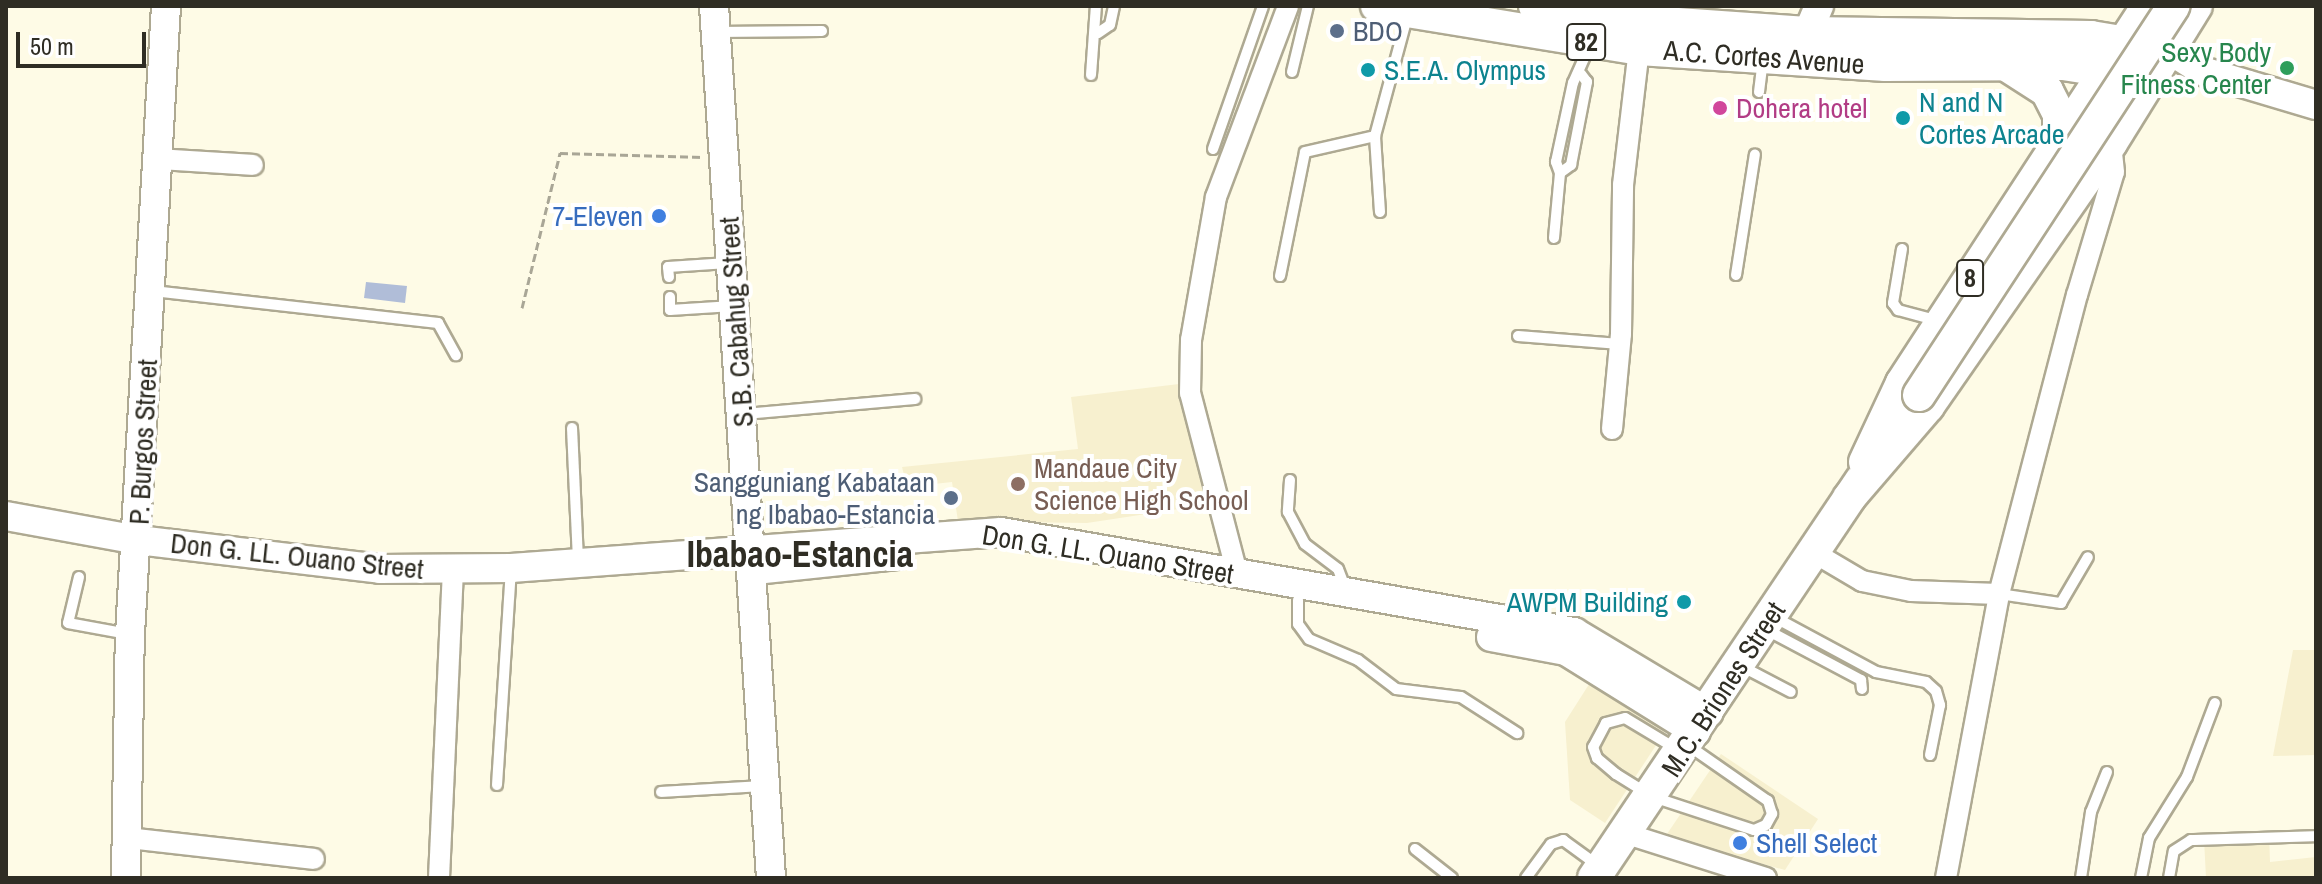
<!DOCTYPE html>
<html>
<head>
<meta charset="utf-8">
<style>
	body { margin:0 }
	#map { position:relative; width:2322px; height:884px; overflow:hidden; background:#fefbe6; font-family:"Archivo Narrow",sans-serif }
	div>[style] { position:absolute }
	.built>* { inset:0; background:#f7f0cf }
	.water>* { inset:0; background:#b0bdd8 }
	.path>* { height:3px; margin-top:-1.5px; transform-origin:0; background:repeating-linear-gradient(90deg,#a9a696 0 8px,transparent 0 12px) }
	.roads { filter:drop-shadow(2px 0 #aea992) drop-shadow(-2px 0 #aea992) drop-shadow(0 2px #aea992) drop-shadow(0 -2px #aea992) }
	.lane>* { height:10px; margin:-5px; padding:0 5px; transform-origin:5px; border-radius:5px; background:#fff }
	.street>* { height:20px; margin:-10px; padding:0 10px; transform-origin:10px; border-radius:10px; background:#fff }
	.secondary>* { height:28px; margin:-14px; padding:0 14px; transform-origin:14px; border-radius:14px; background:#fff }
	.primary>* { height:32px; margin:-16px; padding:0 16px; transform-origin:16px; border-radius:16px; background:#fff }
	.bridges { filter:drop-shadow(2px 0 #aea992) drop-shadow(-2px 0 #aea992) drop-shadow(0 2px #aea992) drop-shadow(0 -2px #aea992) }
	.primary-bridge>* { height:32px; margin:-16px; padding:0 16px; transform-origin:16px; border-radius:16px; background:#fff }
	.dots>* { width:22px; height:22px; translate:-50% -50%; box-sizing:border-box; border:4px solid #fff; border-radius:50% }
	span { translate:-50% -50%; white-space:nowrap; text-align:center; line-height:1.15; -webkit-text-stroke:8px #fff; paint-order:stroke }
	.shield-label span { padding:2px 6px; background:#fff; border:2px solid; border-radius:6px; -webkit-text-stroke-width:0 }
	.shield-label { font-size:26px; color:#2f2d24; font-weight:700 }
	.service-label { font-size:28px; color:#4e5e75 }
	.left { translate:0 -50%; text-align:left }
	.right { translate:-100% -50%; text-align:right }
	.leisure-label { font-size:28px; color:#27864d }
	.street-label { font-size:28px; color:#2f2d24 }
	.culture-label { font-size:28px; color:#0d838f }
	.hotel-label { font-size:28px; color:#b23c85 }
	.shop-label { font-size:28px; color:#366cbe }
	.education-label { font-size:28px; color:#785e54 }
	.district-label { font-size:36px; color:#2f2d24; font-weight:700 }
	.frame { position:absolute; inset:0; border:8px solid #2f2d24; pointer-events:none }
	.scale { position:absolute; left:16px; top:32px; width:130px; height:36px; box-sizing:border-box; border:4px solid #2f2d24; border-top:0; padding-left:10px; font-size:24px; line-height:28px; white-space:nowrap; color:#2f2d24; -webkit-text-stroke:6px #fff; paint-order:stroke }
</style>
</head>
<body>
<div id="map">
	<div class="built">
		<i style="clip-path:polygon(1179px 384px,1212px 504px,1087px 523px,958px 521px,952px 482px,907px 487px,902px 467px,1078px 449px,1071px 397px)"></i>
		<i style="clip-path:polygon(2293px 650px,2316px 650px,2316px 755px,2273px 756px)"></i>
		<i style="clip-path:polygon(1593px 678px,1670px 724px,1605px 823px,1570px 800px,1565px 722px)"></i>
		<i style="clip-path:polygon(1721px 754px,1818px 819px,1785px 870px,1665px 837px)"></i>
		<i style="clip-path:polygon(2269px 833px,2270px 862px,2316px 857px,2316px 878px,2206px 878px,2204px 839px)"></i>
	</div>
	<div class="water">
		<i style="clip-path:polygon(366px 282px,407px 286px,405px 303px,364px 298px)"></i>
	</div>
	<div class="path">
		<i style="left:522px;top:308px;width:160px;rotate:-76.2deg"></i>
		<i style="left:560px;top:153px;width:143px;rotate:1.6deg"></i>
	</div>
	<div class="roads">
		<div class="lane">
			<i style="left:716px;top:32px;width:106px;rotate:-0.5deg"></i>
			<i style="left:1098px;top:33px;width:14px;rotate:-34deg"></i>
			<i style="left:1110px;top:25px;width:19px;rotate:-78deg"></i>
			<i style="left:1292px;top:72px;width:68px;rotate:-76.4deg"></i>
			<i style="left:1091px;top:75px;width:69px;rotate:-85.9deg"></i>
			<i style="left:1759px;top:92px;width:32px;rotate:-83deg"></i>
			<i style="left:1213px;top:149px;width:151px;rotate:-70.7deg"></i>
			<i style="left:1560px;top:173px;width:14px;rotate:-36deg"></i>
			<i style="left:1571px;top:165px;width:85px;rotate:-79.1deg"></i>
			<i style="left:1587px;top:82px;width:10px;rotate:-127deg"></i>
			<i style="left:1380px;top:212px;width:76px;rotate:-93.8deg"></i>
			<i style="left:1375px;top:136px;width:123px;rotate:-74.9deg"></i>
			<i style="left:1554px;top:238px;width:65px;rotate:-84.7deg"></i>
			<i style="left:1560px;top:173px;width:12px;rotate:-110deg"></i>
			<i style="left:1556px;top:162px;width:81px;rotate:-77.9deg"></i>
			<i style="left:1573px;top:83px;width:42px;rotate:-65.9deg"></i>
			<i style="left:1902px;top:249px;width:55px;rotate:99.5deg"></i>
			<i style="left:1893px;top:303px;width:9px;rotate:54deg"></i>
			<i style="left:1898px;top:310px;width:39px;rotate:15deg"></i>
			<i style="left:1736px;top:275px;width:122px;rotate:-81.1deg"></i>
			<i style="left:1280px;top:276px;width:126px;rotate:-78.6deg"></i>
			<i style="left:1305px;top:152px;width:72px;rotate:-12.9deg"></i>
			<i style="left:669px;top:277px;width:10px;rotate:-96deg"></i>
			<i style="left:668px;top:267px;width:60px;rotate:-3.8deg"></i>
			<i style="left:153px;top:291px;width:287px;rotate:6.4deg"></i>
			<i style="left:438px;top:323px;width:37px;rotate:61deg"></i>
			<i style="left:670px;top:297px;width:13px;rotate:90deg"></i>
			<i style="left:670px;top:310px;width:63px;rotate:-3.6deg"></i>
			<i style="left:1518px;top:336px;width:102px;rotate:4.5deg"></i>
			<i style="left:744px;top:414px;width:172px;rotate:-5deg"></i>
			<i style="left:572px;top:428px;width:132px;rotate:87.4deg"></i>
			<i style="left:1290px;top:480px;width:32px;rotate:94deg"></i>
			<i style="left:1288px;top:512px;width:36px;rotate:62deg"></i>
			<i style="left:1305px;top:544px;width:41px;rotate:37.1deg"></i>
			<i style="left:1338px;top:569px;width:19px;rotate:69deg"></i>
			<i style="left:79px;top:577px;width:47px;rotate:103.4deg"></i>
			<i style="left:68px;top:623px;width:61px;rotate:10.4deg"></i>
			<i style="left:1999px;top:594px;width:63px;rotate:8.3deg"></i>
			<i style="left:2061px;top:603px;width:53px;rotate:-59.6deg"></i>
			<i style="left:1298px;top:600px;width:24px;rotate:90deg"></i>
			<i style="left:1298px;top:624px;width:19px;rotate:54deg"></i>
			<i style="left:1309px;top:639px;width:53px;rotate:23.2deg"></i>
			<i style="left:1358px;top:660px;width:48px;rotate:37.3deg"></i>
			<i style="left:1396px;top:689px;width:65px;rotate:7deg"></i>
			<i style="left:1461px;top:697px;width:67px;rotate:32.7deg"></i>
			<i style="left:1774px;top:617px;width:116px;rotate:28.3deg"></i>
			<i style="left:1876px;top:672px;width:51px;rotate:11.3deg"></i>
			<i style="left:1926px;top:682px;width:13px;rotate:42deg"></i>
			<i style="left:1936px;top:691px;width:15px;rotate:74deg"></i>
			<i style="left:1940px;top:705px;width:51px;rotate:101.3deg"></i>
			<i style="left:1765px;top:629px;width:109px;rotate:28deg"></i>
			<i style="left:1861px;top:680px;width:9px;rotate:84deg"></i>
			<i style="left:1741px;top:666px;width:56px;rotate:27.5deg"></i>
			<i style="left:1675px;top:748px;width:58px;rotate:-149deg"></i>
			<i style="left:1625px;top:718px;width:20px;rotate:165deg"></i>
			<i style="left:1606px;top:723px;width:27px;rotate:118deg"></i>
			<i style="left:1593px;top:747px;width:12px;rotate:70deg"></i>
			<i style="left:1597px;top:758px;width:25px;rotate:40deg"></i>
			<i style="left:1616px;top:774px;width:44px;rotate:31.9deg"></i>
			<i style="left:1653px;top:797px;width:106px;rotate:18.1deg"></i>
			<i style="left:1754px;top:830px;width:13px;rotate:-23deg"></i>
			<i style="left:1766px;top:825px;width:13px;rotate:-61deg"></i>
			<i style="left:1772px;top:814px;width:14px;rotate:-107deg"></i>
			<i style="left:1768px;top:801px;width:96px;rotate:-145.2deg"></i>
			<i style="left:497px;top:785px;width:215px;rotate:-86.3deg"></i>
			<i style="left:661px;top:792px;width:101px;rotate:-3.4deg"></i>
			<i style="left:1415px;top:849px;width:47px;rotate:38.1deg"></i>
			<i style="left:1526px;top:878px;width:42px;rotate:-53.7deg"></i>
			<i style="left:1551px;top:844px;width:13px;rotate:-18deg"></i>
			<i style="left:1563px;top:840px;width:41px;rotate:36deg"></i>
			<i style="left:2081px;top:878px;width:67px;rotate:-81.4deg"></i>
			<i style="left:2091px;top:812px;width:43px;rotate:-68.2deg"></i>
			<i style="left:2141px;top:878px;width:41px;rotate:-78.7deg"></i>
			<i style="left:2149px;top:838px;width:72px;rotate:-58.1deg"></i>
			<i style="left:2187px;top:777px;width:79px;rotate:-69.3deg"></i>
			<i style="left:2169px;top:878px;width:27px;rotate:-80deg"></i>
			<i style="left:2174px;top:851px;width:20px;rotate:-33deg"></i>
			<i style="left:2191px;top:840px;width:125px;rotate:-1.8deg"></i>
		</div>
		<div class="street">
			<i style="left:158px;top:159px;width:95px;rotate:3.6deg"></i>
			<i style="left:1612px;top:429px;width:95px;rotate:-84.6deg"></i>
			<i style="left:1621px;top:334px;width:149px;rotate:-89.2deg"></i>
			<i style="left:1623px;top:185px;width:137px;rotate:-83.3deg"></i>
			<i style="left:1813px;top:552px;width:57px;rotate:30.6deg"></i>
			<i style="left:1862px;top:581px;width:50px;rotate:11.5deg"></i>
			<i style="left:1911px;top:591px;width:88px;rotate:2deg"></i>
			<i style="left:1237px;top:573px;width:186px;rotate:-104.6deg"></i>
			<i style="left:1190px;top:393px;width:53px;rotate:-88.9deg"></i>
			<i style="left:1191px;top:340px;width:145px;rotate:-80.1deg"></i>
			<i style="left:1216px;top:197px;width:204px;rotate:-69.3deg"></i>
			<i style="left:1624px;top:833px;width:149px;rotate:17.6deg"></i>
			<i style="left:128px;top:838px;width:187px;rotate:6.4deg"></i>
			<i style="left:439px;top:878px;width:308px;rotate:-87.4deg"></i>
			<i style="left:1946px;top:878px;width:289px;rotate:-79.4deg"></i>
			<i style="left:1999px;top:594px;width:309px;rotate:-75.4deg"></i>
			<i style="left:2077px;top:295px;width:128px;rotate:-73.3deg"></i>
			<i style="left:2114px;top:172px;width:29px;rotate:-96deg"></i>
		</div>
		<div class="secondary">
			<i style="left:714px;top:6px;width:874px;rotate:86.26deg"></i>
			<i style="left:2169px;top:50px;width:39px;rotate:32deg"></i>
			<i style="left:2202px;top:71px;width:119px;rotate:16.6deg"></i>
			<i style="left:1800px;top:51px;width:49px;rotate:-67.1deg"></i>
			<i style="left:6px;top:516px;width:134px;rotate:10.3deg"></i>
			<i style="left:138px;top:540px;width:244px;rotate:6.8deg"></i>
			<i style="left:380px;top:569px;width:131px;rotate:-0.4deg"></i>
			<i style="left:511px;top:568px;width:491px;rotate:-4.2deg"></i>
			<i style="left:1001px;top:532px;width:582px;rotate:9.9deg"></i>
			<i style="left:1574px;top:632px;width:157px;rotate:31deg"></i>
			<i style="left:755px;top:570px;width:143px;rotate:-6deg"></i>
			<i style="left:1491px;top:637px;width:76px;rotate:10.6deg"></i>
			<i style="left:1566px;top:651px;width:153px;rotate:31.9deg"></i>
			<i style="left:126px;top:878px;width:244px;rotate:-89.1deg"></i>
			<i style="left:130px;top:634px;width:629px;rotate:-86.72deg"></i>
		</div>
		<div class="primary">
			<i style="left:1377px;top:6px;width:266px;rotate:9.3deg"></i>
			<i style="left:1639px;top:49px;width:247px;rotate:3.7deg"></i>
			<i style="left:1885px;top:65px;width:178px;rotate:-0.3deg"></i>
			<i style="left:2063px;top:64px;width:91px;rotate:8.8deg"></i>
			<i style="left:1535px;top:6px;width:115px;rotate:8deg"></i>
			<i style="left:1649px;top:22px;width:158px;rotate:4deg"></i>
			<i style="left:1807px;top:33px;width:284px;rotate:0.8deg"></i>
			<i style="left:2091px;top:37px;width:79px;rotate:9.5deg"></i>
			<i style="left:2005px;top:64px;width:50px;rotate:32.7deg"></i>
			<i style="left:2047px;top:91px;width:27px;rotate:63deg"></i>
			<i style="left:2059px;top:115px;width:27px;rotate:90deg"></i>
			<i style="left:1865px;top:462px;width:87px;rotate:-64.9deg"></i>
			<i style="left:1902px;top:383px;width:450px;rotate:-56.9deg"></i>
			<i style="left:1849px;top:498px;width:121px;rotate:-49.3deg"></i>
			<i style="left:1928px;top:406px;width:320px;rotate:-55.2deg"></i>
			<i style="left:2111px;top:143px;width:161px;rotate:-58.2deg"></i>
			<i style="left:1594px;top:878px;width:479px;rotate:-56.1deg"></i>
		</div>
	</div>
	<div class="bridges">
		<div class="primary-bridge">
			<i style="left:1919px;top:395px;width:465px;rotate:-56.8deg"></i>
		</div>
	</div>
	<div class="dots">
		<i style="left:1337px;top:31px;background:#5c6f8a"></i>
		<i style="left:2287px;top:68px;background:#2e9e5b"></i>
		<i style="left:1368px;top:70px;background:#0f9aa8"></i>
		<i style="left:1720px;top:108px;background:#d1479c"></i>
		<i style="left:1903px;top:118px;background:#0f9aa8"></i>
		<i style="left:659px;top:216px;background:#3f7fe0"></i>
		<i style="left:1018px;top:484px;background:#8d6e63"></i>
		<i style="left:951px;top:498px;background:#5c6f8a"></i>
		<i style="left:1684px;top:602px;background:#0f9aa8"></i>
		<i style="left:1740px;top:843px;background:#3f7fe0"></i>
	</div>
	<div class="shield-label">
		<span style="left:1586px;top:42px">82</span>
		<span style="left:1970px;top:278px">8</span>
	</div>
	<div class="service-label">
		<span class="left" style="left:1353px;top:31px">BDO</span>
		<span class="right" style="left:935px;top:498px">Sangguniang Kabataan<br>ng Ibabao-Estancia</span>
	</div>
	<div class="leisure-label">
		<span class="right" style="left:2271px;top:68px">Sexy Body<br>Fitness Center</span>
	</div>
	<div class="street-label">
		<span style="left:1764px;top:57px;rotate:4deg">A.C. Cortes Avenue</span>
		<span style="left:736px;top:322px;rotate:-94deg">S.B. Cabahug Street</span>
		<span style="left:143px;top:442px;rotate:-87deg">P. Burgos Street</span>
		<span style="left:1108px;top:554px;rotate:9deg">Don G. LL. Ouano Street</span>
		<span style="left:297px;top:556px;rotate:6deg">Don G. LL. Ouano Street</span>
		<span style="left:1723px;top:689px;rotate:-57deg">M.C. Briones Street</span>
	</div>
	<div class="culture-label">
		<span class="left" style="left:1384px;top:70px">S.E.A. Olympus</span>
		<span class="left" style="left:1919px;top:118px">N and N<br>Cortes Arcade</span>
		<span class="right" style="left:1668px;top:602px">AWPM Building</span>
	</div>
	<div class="hotel-label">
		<span class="left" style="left:1736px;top:108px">Dohera hotel</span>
	</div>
	<div class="shop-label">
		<span class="right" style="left:643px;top:216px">7-Eleven</span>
		<span class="left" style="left:1756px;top:843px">Shell Select</span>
	</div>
	<div class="education-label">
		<span class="left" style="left:1034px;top:484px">Mandaue City<br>Science High School</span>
	</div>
	<div class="district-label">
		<span style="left:800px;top:555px">Ibabao-Estancia</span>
	</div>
	<div class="frame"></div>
	<div class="scale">50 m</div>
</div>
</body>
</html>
